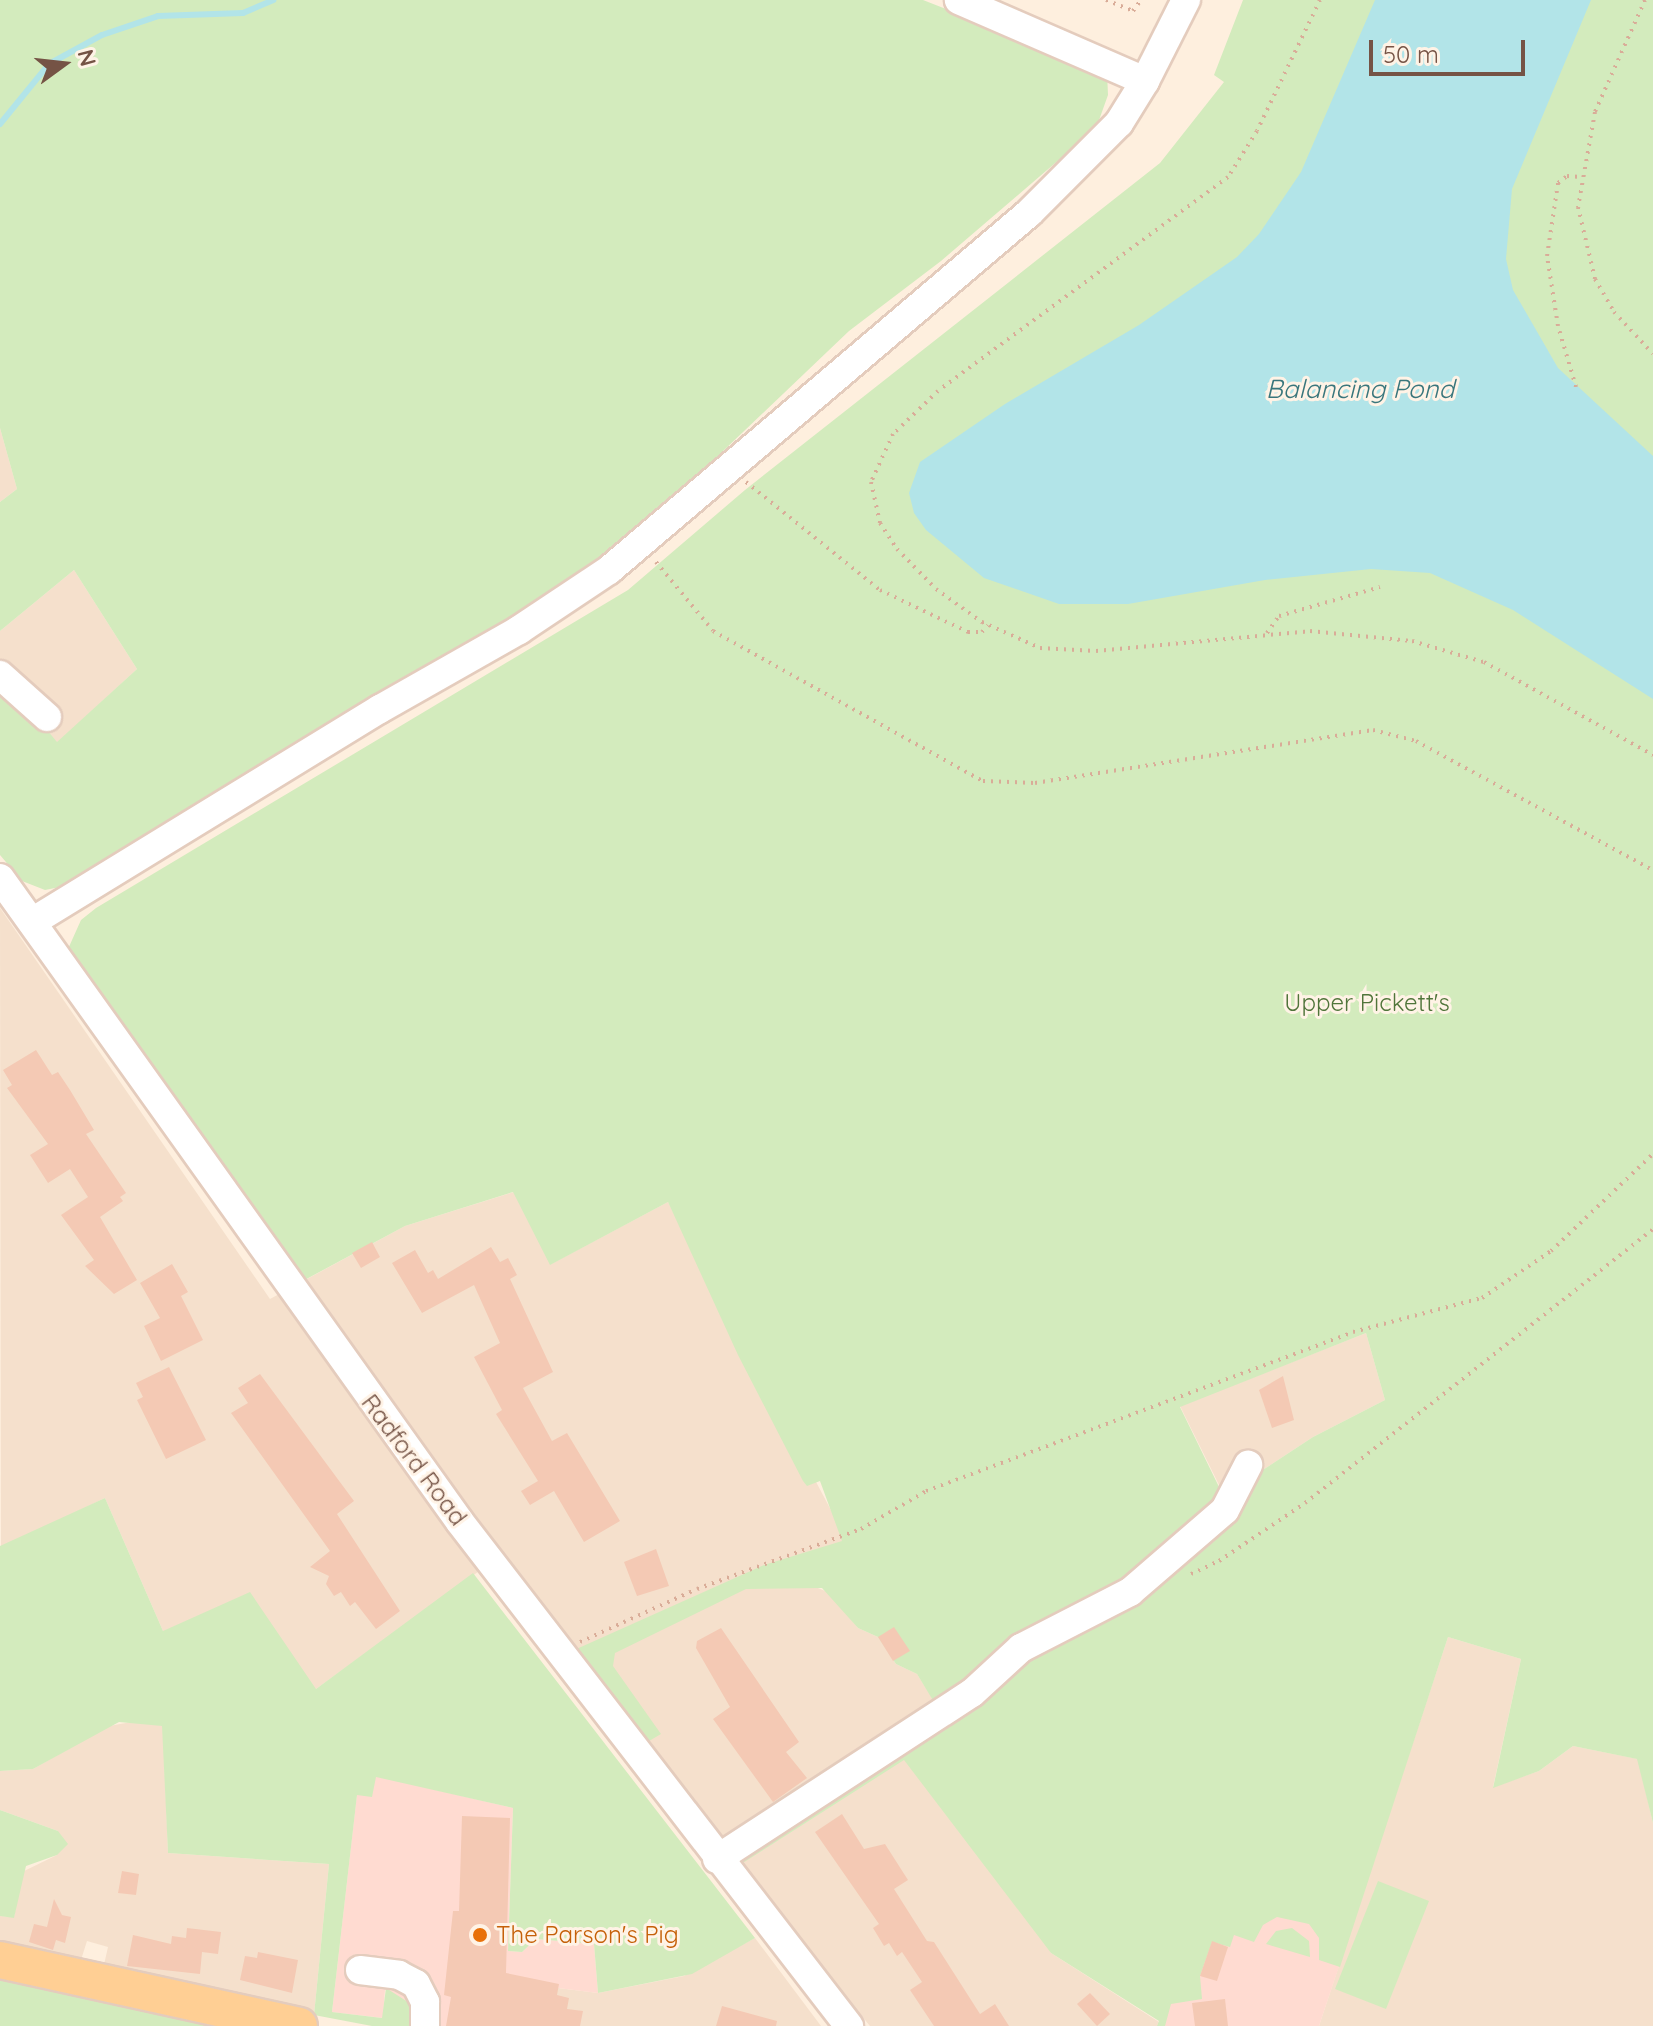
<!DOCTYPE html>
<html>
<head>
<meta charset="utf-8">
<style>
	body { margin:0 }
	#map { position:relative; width:1653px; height:2026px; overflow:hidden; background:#feefde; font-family:Quicksand,sans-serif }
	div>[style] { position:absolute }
	.residential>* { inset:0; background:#f5e0cc }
	.commercial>* { inset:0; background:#ffdbd1 }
	.green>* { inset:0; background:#d3ebbd }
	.water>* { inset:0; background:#b2e4e8 }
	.stream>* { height:6px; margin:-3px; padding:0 3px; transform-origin:3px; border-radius:3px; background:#b2e4e8 }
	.building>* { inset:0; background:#f4c9b4 }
	.path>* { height:4px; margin-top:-2px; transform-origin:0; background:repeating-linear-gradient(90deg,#d9ac98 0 2px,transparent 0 8px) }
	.roads { filter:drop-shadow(2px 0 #e4ccbd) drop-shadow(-2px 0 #e4ccbd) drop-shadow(0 2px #e4ccbd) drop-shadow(0 -2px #e4ccbd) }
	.minor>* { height:28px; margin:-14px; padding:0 14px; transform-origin:14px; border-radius:14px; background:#fff }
	.major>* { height:36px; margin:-18px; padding:0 18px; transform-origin:18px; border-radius:18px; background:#ffcf94 }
	.dots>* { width:22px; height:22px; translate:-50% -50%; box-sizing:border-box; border:4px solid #fff3e6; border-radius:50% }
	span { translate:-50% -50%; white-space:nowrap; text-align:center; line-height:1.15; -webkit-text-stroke:6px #fff3e6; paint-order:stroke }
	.park-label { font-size:24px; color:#50753a }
	.street-label { font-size:24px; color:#755345 }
	.food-label { font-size:24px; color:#c56008 }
	.left { translate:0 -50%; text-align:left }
	.water-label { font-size:26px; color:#39767c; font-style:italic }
	.north { position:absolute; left:24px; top:24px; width:80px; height:80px; -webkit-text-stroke:6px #fff3e6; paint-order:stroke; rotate:75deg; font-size:22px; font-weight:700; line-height:32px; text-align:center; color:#755345 }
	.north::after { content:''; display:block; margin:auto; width:28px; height:36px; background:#755345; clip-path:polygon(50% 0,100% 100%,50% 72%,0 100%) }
	.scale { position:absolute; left:1369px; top:40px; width:156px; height:36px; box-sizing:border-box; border:4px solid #755345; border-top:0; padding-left:10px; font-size:24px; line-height:28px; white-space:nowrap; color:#755345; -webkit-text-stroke:6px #fff3e6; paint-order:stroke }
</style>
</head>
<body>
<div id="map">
	<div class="residential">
		<i style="clip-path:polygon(0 428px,17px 489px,0 502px)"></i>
		<i style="clip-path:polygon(74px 570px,137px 669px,57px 743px,28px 707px,0 687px,0 631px)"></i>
		<i style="clip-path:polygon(0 908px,270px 1299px,405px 1226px,514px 1192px,551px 1264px,668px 1202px,842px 1531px,842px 1541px,810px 1585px,828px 1592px,858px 1628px,878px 1637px,896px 1664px,917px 1674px,944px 1717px,1051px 1953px,1159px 2022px,1157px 2026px,870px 2026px,738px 1866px,500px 1556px,316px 1689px,163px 1631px,105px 1498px,1px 1548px)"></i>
		<i style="clip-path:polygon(1366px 1333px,1385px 1400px,1313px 1437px,1252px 1477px,1221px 1489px,1180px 1406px)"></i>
		<i style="clip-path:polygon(1448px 1637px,1521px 1659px,1493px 1787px,1539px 1771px,1573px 1746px,1638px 1759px,1653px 1823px,1653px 2026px,1319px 2026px)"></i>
		<i style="clip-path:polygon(137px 1721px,163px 1726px,168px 1853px,329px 1864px,314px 2015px,103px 1969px,108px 1947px,87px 1941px,80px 1963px,32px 1953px,22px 1944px,0 1944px,0 1916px,14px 1917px,22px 1872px,57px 1855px,58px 1831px,0 1810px,0 1771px,33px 1769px,109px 1726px)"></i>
		<i style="clip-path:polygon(755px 1938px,821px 2026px,543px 2026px,558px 1988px,598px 1993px,684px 1976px)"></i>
	</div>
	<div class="commercial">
		<i style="clip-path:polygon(376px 1776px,513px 1808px,508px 1951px,522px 1952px,536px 1939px,594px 1944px,598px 1993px,558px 1988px,543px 2026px,413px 2026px,385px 1989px,383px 2018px,332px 2012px,357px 1794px)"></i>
		<i style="clip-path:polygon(1367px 1883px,1319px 2026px,1157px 2026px,1206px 1915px)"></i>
	</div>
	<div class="green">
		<i style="clip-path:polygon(0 0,923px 0,1107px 72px,1108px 95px,1098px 123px,1075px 146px,941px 261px,849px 331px,635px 535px,593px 567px,65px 886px,45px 890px,22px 881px,0 855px,0 687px,28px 707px,57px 742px,137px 669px,74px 570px,0 631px,0 502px,17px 489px,0 428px)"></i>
		<i style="clip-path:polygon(evenodd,1243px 0,1653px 0,1653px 1823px,1637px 1759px,1573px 1746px,1539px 1771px,1493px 1788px,1521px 1659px,1448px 1637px,1340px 1967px,1319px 1960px,1319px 1938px,1309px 1924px,1277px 1917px,1263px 1925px,1254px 1942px,1234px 1935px,1230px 1947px,1212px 1942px,1200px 1976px,1202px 1999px,1171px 2004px,1165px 2026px,1157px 2026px,1159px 2021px,1051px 1953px,904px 1760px,738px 1866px,730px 1856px,943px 1717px,917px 1674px,896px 1664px,878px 1637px,858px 1628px,822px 1588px,746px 1589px,615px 1653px,613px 1666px,661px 1734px,644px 1744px,572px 1651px,764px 1565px,842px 1541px,820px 1481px,807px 1486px,803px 1481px,738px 1355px,668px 1202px,550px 1265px,513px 1192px,405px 1226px,299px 1283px,68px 949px,81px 920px,96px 908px,628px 590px,745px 490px,1160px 163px,1224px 82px,1214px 75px,1243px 0,1366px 1333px,1385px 1400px,1313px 1437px,1252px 1477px,1220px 1489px,1180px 1407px,1366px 1333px)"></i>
		<i style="clip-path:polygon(105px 1498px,163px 1631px,250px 1592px,316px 1689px,473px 1573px,755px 1938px,692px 1974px,598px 1993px,594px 1944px,536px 1939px,522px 1952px,508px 1951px,513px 1808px,376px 1777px,372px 1797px,357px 1795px,332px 2012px,382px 2018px,386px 1988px,411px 2004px,413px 2026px,372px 2026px,314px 2015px,329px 1864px,168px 1853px,162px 1726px,119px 1722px,33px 1769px,0 1771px,0 1546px)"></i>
		<i style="clip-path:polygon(0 1810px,58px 1831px,68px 1844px,57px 1855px,26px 1866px,14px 1918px,0 1916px)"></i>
		<i style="clip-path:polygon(1378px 1881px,1429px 1901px,1386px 2009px,1335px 1989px)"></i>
		<i style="clip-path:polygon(1292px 1928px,1309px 1941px,1310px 1957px,1266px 1944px,1276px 1931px)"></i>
		<i style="clip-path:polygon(0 1975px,164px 2016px,217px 2026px,0 2026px)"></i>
	</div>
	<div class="water">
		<i style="clip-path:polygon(1375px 0,1591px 0,1512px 189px,1506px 259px,1513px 290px,1558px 368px,1653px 456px,1653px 699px,1513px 610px,1430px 573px,1371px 569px,1265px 580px,1128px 604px,1059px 604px,984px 578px,926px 530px,914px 513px,909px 493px,920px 462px,1005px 404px,1139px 325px,1237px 257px,1259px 234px,1301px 172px)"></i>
	</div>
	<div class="stream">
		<i style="left:0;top:124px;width:77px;rotate:-50.8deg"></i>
		<i style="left:49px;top:64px;width:60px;rotate:-28.7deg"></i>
		<i style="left:102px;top:35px;width:59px;rotate:-18.7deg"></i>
		<i style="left:158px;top:16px;width:85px;rotate:-2deg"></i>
		<i style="left:243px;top:13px;width:33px;rotate:-23deg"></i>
	</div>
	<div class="building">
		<i style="clip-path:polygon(36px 1050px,52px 1075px,58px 1072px,70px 1090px,94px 1130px,86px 1134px,126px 1193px,120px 1197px,123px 1201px,100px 1217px,137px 1280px,114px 1294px,85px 1266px,94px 1260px,61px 1215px,88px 1197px,70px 1169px,48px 1183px,30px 1155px,48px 1144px,7px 1088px,12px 1085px,3px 1070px)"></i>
		<i style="clip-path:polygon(372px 1242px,380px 1257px,361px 1268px,352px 1253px)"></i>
		<i style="clip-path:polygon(491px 1247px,500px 1262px,508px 1258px,517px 1275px,510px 1279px,553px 1372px,523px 1388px,552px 1441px,567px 1433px,620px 1521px,584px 1542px,554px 1491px,530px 1505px,521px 1491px,538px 1481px,496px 1414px,502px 1410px,474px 1357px,500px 1343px,474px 1285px,422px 1313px,392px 1263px,415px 1250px,428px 1273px,433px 1270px,438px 1279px)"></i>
		<i style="clip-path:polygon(172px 1264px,188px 1292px,181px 1296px,203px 1340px,161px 1361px,144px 1326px,160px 1318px,140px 1283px)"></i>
		<i style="clip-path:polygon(169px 1367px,206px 1440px,166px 1459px,137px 1400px,143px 1397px,136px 1383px)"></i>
		<i style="clip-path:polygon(260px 1374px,354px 1501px,337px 1514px,400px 1611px,376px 1629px,355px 1602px,350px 1606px,341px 1592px,334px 1596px,326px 1584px,329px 1576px,310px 1567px,330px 1551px,231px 1413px,248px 1403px,238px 1388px)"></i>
		<i style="clip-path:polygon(1283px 1376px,1294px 1420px,1272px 1428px,1259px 1390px)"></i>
		<i style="clip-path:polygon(656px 1549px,669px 1586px,637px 1596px,624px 1562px)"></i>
		<i style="clip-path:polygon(894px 1627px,910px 1651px,893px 1661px,878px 1637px)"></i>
		<i style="clip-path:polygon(721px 1628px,799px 1742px,786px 1752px,807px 1778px,773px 1802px,713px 1719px,730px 1707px,696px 1648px,697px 1641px)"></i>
		<i style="clip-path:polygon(842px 1814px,864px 1849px,885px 1844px,908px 1880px,894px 1889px,927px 1941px,934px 1942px,980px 2014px,995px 2004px,1009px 2026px,934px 2026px,910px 1990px,922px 1982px,902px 1952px,897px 1956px,889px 1943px,884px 1946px,873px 1928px,879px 1924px,815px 1832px)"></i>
		<i style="clip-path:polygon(462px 1816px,510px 1818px,506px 1973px,559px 1984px,557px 1995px,569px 1998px,567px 2009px,583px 2011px,580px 2026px,446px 2026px,451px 1997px,444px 1995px,453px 1911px,459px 1911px)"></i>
		<i style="clip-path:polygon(122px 1871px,139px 1874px,136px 1895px,118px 1893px)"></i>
		<i style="clip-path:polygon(54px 1899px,62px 1915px,71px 1917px,65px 1943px,56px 1940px,53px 1950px,29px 1942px,34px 1924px,47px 1927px)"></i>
		<i style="clip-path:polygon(187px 1928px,221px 1932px,218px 1954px,202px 1952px,200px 1974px,127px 1966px,133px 1935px,171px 1944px,172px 1936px,186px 1938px)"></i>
		<i style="clip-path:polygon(1212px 1941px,1228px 1947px,1217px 1981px,1200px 1976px)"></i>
		<i style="clip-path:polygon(258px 1952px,298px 1960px,292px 1993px,240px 1980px,245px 1956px,257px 1958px)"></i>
		<i style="clip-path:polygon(1090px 1993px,1110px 2014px,1097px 2026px,1077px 2004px)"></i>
		<i style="clip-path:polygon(1225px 1999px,1228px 2026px,1195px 2026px,1192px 2003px)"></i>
		<i style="clip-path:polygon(722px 2006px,777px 2021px,776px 2026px,716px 2026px)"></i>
	</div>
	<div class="path">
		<i style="left:1106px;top:0;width:29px;rotate:22deg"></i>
		<i style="left:1133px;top:11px;width:14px;rotate:-54deg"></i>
		<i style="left:1320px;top:0;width:145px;rotate:115.7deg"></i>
		<i style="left:1257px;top:131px;width:54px;rotate:122.2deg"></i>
		<i style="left:1228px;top:177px;width:360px;rotate:143.6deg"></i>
		<i style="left:938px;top:391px;width:62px;rotate:136.3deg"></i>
		<i style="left:893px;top:434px;width:53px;rotate:114.6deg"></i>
		<i style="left:871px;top:482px;width:42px;rotate:77.6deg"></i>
		<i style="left:880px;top:523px;width:31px;rotate:57deg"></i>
		<i style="left:897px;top:549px;width:56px;rotate:45.7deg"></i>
		<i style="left:936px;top:589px;width:57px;rotate:35.7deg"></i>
		<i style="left:982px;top:622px;width:64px;rotate:24.1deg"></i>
		<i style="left:1040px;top:648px;width:56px;rotate:3.1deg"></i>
		<i style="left:1096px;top:651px;width:215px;rotate:-5.3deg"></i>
		<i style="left:1310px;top:631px;width:102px;rotate:5.6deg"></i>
		<i style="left:1412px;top:641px;width:75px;rotate:16.3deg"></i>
		<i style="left:1484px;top:662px;width:193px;rotate:28.8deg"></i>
		<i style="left:1645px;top:0;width:123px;rotate:114.1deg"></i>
		<i style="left:1595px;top:112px;width:97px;rotate:100.1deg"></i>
		<i style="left:1578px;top:207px;width:74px;rotate:76.7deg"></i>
		<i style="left:1595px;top:279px;width:38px;rotate:60deg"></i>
		<i style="left:1614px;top:312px;width:57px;rotate:47.1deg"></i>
		<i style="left:1576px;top:387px;width:64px;rotate:-106.4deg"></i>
		<i style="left:1558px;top:326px;width:71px;rotate:-98.9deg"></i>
		<i style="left:1547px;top:256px;width:74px;rotate:-81.4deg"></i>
		<i style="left:1558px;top:183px;width:11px;rotate:-38deg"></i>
		<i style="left:1567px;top:176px;width:14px;rotate:4deg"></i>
		<i style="left:746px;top:482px;width:172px;rotate:38.9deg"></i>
		<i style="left:880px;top:590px;width:98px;rotate:25.5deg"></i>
		<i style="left:968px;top:632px;width:14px"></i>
		<i style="left:982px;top:632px;width:9px;rotate:-49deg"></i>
		<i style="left:656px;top:562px;width:89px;rotate:50.4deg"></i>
		<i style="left:713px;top:631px;width:309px;rotate:29.1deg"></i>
		<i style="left:983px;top:781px;width:52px;rotate:2.2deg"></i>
		<i style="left:1035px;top:783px;width:342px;rotate:-8.9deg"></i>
		<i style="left:1373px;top:730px;width:44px;rotate:14.3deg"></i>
		<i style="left:1416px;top:741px;width:270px;rotate:28.6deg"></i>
		<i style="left:1267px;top:633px;width:21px;rotate:-55deg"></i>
		<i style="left:1279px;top:616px;width:105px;rotate:-16deg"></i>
		<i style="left:1191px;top:1574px;width:31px;rotate:-25deg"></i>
		<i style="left:1219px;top:1561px;width:104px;rotate:-34deg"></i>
		<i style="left:1305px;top:1503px;width:443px;rotate:-38.2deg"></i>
		<i style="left:580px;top:1642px;width:128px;rotate:-24.4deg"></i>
		<i style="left:697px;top:1589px;width:175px;rotate:-20.1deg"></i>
		<i style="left:861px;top:1529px;width:75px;rotate:-30.3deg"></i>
		<i style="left:926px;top:1491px;width:456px;rotate:-20.4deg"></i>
		<i style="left:1353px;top:1332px;width:133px;rotate:-14.8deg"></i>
		<i style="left:1482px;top:1298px;width:83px;rotate:-34.3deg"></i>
		<i style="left:1551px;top:1251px;width:141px;rotate:-43.6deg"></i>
	</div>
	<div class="roads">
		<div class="minor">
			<i style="left:1145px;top:81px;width:91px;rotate:-63.2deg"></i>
			<i style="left:0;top:675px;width:63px;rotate:41.8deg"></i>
			<i style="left:0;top:878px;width:791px;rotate:54.46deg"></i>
			<i style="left:460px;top:1522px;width:637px;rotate:52.34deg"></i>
			<i style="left:32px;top:922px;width:408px;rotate:-31.5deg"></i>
			<i style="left:380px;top:709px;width:160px;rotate:-29.6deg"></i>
			<i style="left:519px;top:630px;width:108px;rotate:-33.7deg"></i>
			<i style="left:609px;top:570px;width:551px;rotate:-40.36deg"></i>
			<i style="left:1029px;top:213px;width:127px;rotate:-45deg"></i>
			<i style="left:1119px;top:123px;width:49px;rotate:-58.2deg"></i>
			<i style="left:1145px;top:81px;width:203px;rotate:-156.5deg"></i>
			<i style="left:717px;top:1859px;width:304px;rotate:-33.1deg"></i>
			<i style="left:972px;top:1693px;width:67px;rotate:-42.6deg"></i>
			<i style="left:1021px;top:1648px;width:123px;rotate:-27.2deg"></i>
			<i style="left:1130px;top:1592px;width:125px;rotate:-40.8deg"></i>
			<i style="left:1225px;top:1510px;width:51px;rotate:-62.9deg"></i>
			<i style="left:360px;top:1970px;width:39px;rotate:7deg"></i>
			<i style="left:399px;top:1975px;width:19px;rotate:28deg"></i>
			<i style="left:416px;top:1984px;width:20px;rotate:63deg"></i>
			<i style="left:425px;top:2002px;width:24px;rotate:90deg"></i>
		</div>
		<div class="major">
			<i style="left:0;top:1960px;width:306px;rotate:12.4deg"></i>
		</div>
	</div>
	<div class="dots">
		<i style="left:480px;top:1935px;background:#e8710a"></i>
	</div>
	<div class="park-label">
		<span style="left:1367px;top:1003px">Upper Pickett's</span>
	</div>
	<div class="street-label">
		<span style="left:414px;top:1460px;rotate:53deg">Radford Road</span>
	</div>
	<div class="food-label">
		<span class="left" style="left:496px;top:1935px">The Parson's Pig</span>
	</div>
	<div class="water-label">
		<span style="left:1360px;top:389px">Balancing Pond</span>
	</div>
	<div class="north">N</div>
	<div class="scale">50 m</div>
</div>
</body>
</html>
